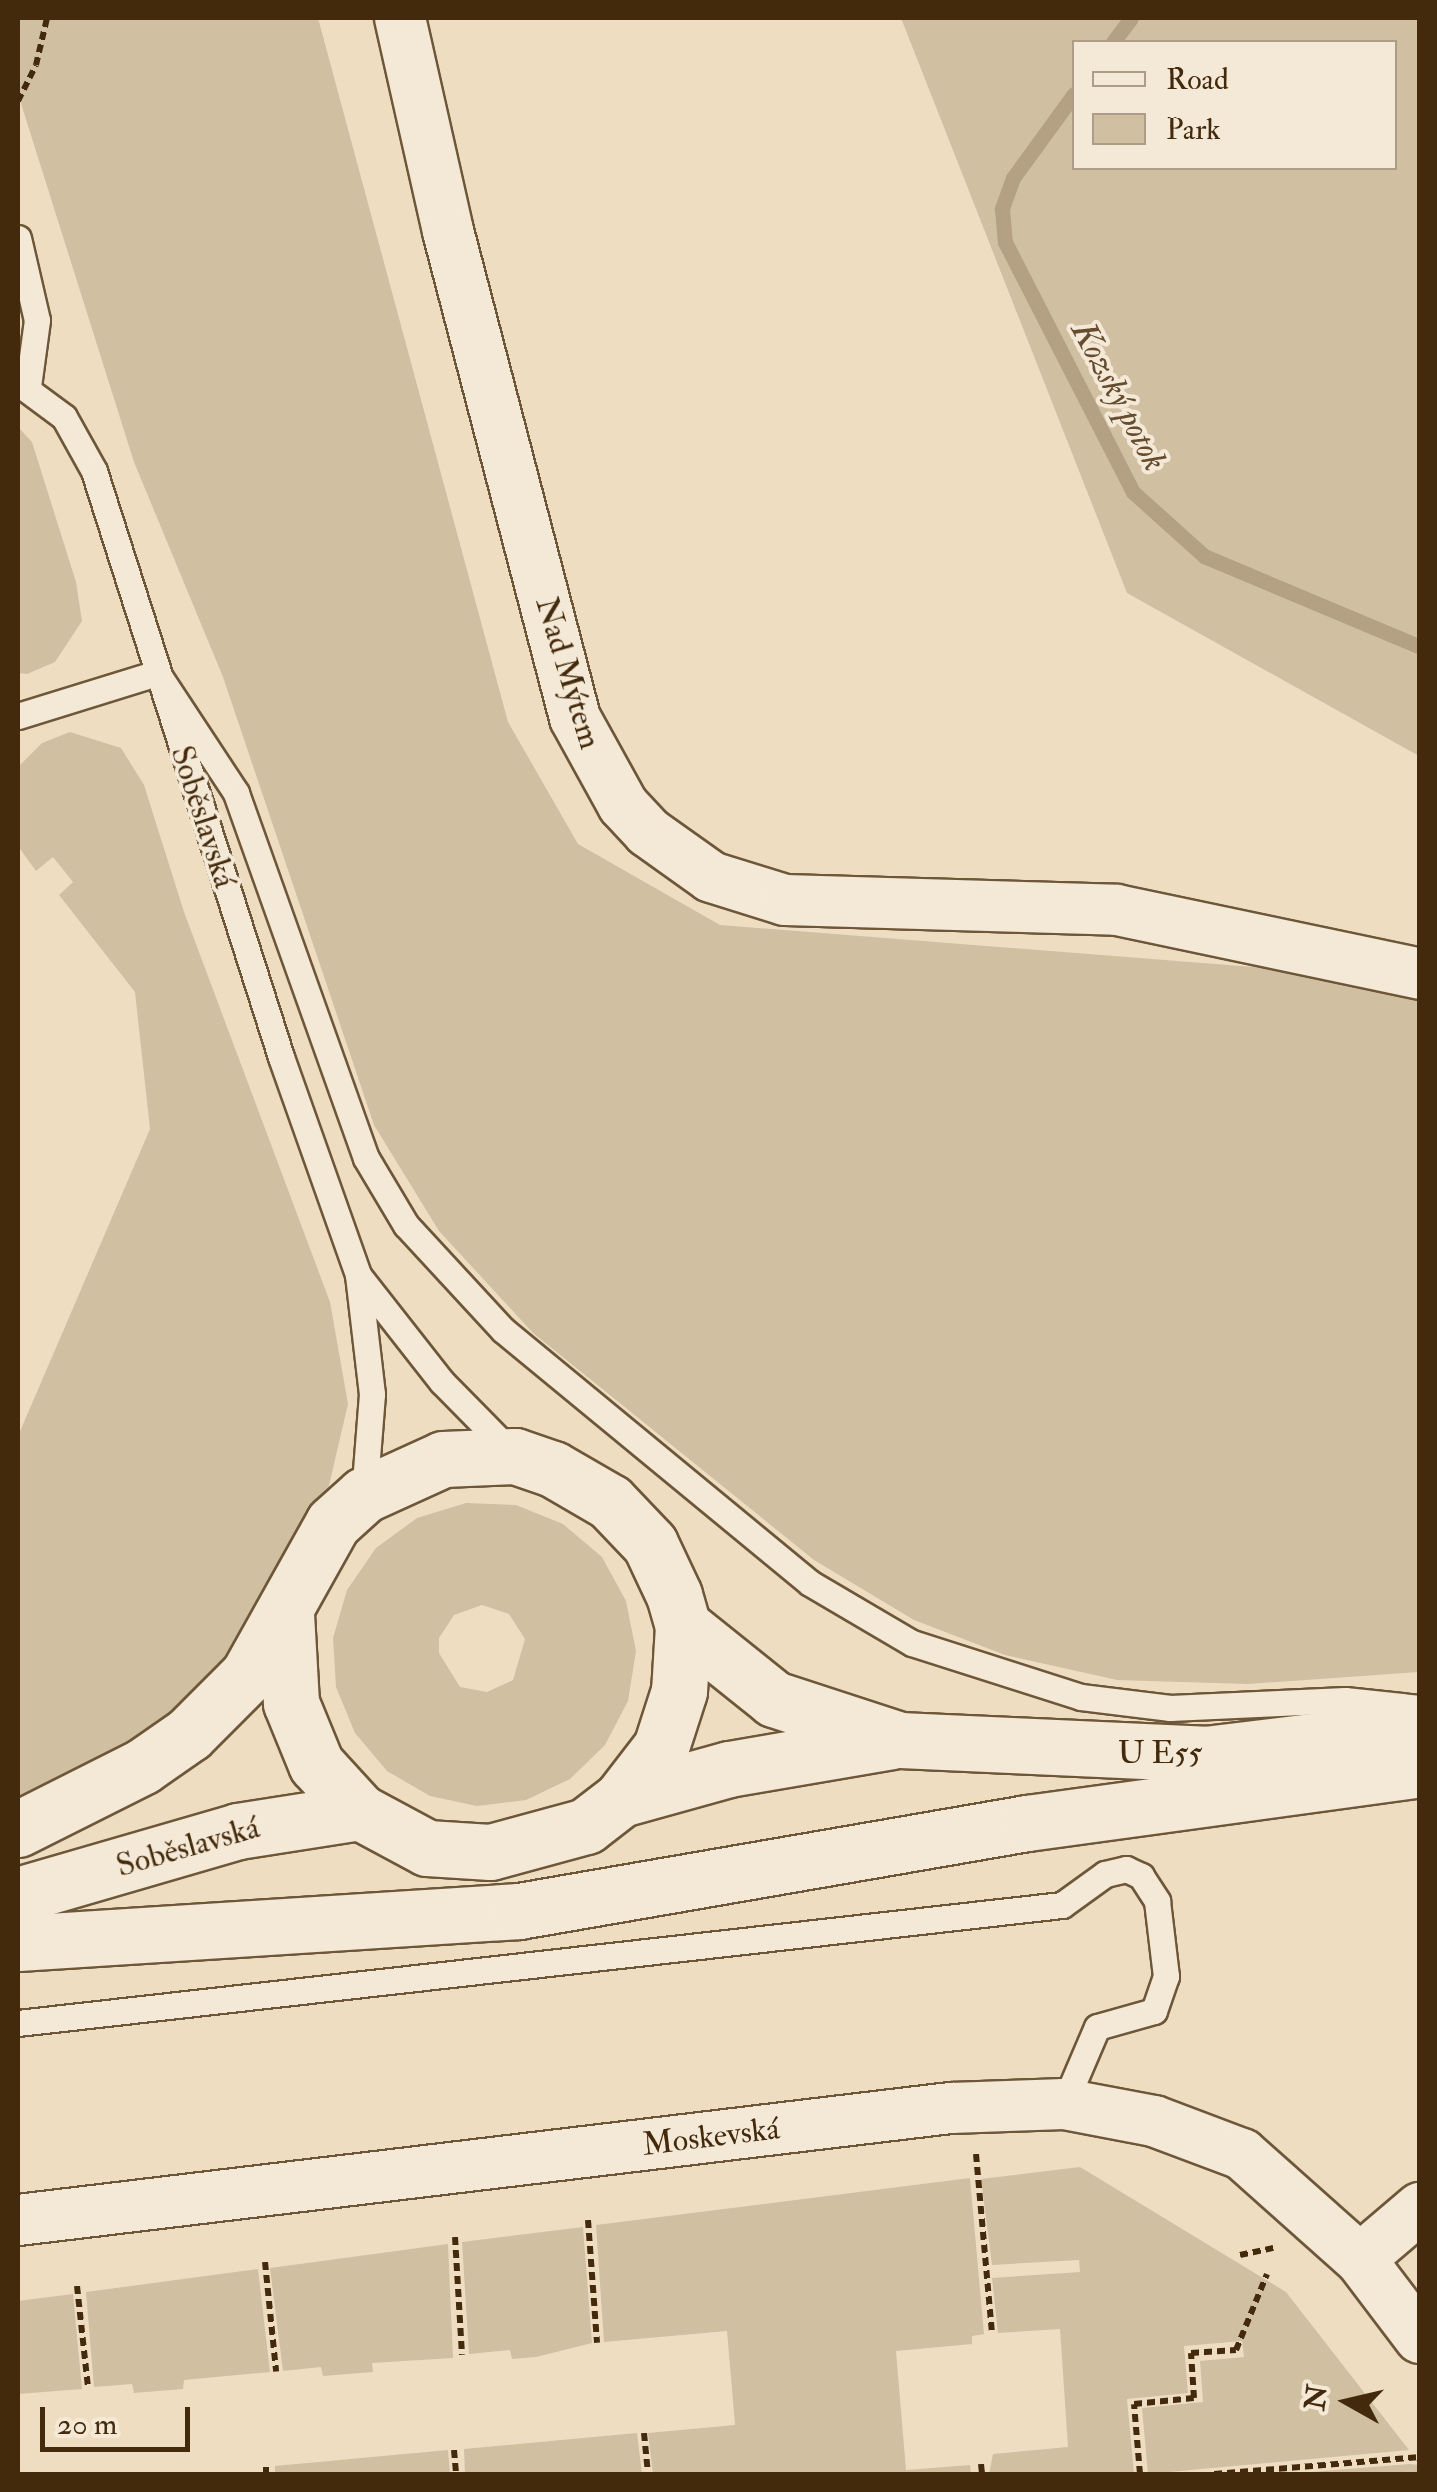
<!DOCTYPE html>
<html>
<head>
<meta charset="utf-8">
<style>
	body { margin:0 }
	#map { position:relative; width:1437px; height:2492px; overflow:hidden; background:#eeddc1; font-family:"IM FELL Double Pica",serif }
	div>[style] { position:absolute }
	.green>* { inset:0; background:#d1bfa2 }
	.stream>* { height:15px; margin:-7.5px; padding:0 7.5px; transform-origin:7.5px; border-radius:7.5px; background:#b4a083 }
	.path>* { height:6px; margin-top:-3px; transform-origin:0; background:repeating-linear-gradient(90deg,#442a0c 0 8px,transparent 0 13px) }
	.roads { filter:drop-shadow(2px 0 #6e5739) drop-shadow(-2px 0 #6e5739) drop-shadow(0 2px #6e5739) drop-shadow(0 -2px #6e5739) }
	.service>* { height:25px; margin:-12.5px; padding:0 12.5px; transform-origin:12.5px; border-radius:12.5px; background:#f4e9d7 }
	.minor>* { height:50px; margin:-25px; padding:0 25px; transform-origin:25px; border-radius:25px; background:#f4e9d7 }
	.secondary>* { height:55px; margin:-27.5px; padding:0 27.5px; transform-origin:27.5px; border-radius:27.5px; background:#f4e9d7 }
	span { translate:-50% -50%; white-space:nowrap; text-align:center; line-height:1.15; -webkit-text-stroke:8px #f4e9d7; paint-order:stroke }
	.street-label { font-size:32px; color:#442a0c }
	.water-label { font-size:35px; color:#664d30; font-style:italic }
	.frame { position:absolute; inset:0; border:20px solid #442a0c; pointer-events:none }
	.legend { position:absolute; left:1072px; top:40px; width:325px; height:130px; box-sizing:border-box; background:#f4e9d7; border:2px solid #ae9d86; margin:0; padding:12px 18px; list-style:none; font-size:30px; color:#442a0c }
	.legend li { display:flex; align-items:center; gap:20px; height:50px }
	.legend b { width:50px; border:2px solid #ae9d86 }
	.north { position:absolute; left:1297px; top:2352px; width:100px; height:100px; -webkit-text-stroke:8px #f4e9d7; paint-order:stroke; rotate:278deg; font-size:28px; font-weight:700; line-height:40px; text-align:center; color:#442a0c }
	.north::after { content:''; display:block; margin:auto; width:35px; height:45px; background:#442a0c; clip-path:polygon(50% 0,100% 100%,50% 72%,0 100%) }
	.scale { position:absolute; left:40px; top:2407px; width:150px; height:45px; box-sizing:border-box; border:5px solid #442a0c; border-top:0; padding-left:12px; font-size:30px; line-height:35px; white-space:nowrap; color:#442a0c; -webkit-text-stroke:8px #f4e9d7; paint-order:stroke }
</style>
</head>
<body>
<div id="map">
	<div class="green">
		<i style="clip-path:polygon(18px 18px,318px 18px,508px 722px,578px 844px,720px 925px,1419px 980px,1419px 1672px,1248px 1684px,1117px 1680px,1005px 1655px,914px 1620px,814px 1560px,533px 1333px,439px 1231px,374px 1125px,223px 677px,134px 462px,18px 94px)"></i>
		<i style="clip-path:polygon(evenodd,901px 18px,1419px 18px,1419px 756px,1127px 593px,901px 18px,1074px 42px,1394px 42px,1394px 168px,1074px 168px,1074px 42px)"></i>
		<i style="clip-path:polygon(18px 427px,32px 442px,76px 582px,82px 621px,55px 662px,27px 674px,18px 673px)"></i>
		<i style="clip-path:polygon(70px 732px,121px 748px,144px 785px,184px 912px,330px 1302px,348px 1404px,327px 1494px,219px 1674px,149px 1734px,18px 1805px,18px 1436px,150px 1129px,135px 992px,59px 895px,73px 882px,53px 857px,36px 871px,18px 846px,19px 766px,42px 743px)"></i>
		<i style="clip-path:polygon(evenodd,466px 1503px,516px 1505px,563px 1524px,602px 1557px,626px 1601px,636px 1651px,628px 1701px,605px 1745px,570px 1779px,526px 1800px,477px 1806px,430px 1796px,387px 1771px,355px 1733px,336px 1687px,333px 1638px,347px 1590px,376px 1548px,417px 1518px,466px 1503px,482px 1605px,509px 1614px,525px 1639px,513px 1680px,487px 1692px,460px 1687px,439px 1653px,439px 1638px,454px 1615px,482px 1605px)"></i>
		<i style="clip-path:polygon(1080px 2167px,1286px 2292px,1409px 2450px,1148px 2474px,1142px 2408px,1203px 2402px,1200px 2361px,1244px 2357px,1242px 2341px,1184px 2346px,1188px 2393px,1127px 2399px,1134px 2474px,989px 2474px,993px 2454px,1068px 2447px,1060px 2329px,998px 2333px,992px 2278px,1080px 2272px,1079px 2260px,992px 2265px,981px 2179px)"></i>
		<i style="clip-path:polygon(970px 2178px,984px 2334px,972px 2336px,972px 2344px,896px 2351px,906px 2470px,970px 2465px,971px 2474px,653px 2474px,648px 2433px,735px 2425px,727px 2331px,604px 2342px,596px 2225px)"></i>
		<i style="clip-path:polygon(583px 2227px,592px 2343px,536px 2357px,512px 2359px,510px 2350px,469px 2354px,462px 2242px)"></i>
		<i style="clip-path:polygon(448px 2244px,453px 2358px,372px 2363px,373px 2372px,323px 2376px,321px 2367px,283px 2371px,270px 2268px)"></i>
		<i style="clip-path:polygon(258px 2269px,270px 2372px,184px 2380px,183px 2389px,134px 2393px,132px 2384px,94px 2387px,86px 2292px)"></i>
		<i style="clip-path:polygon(73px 2294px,82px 2389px,18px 2394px,18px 2301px)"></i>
		<i style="clip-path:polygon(637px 2433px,642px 2474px,465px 2474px,464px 2449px)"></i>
		<i style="clip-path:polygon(448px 2450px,450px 2474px,275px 2474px,275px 2466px)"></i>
		<i style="clip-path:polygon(1410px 2464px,1419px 2465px,1419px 2474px,1286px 2474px)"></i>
	</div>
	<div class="stream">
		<i style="left:1113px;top:42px;width:30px;rotate:-53deg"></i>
		<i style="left:1074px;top:94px;width:104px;rotate:126deg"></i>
		<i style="left:1013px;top:178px;width:33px;rotate:110deg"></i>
		<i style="left:1002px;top:209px;width:33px;rotate:85deg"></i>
		<i style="left:1005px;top:242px;width:281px;rotate:62.9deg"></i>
		<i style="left:1133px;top:492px;width:96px;rotate:42deg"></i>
		<i style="left:1204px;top:556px;width:234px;rotate:22.8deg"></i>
	</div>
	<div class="path">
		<i style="left:18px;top:101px;width:40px;rotate:-63.4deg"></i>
		<i style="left:36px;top:65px;width:48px;rotate:-76.8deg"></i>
		<i style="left:976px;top:2154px;width:180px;rotate:84.9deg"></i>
		<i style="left:588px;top:2220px;width:123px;rotate:85.8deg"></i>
		<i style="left:455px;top:2237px;width:118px;rotate:86.6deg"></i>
		<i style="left:1240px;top:2255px;width:34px;rotate:-12deg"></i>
		<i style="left:265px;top:2262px;width:110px;rotate:84.2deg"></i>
		<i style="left:77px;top:2286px;width:103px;rotate:83.8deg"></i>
		<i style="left:644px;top:2433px;width:41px;rotate:84.4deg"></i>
		<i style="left:454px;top:2450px;width:24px;rotate:85deg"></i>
		<i style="left:981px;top:2464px;width:10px;rotate:84deg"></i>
		<i style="left:266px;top:2467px;width:7px;rotate:90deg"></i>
		<i style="left:1140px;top:2474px;width:70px;rotate:-94.9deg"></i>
		<i style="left:1134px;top:2404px;width:60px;rotate:-5.7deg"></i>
		<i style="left:1194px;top:2398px;width:45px;rotate:-93.8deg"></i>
		<i style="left:1191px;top:2353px;width:45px;rotate:-3.8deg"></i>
		<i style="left:1236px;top:2350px;width:82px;rotate:-67.8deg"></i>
		<i style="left:1214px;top:2474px;width:207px;rotate:-4.7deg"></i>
	</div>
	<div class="roads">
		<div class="service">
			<i style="left:18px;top:238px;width:84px;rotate:77deg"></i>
			<i style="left:37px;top:320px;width:68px;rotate:97.7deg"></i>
			<i style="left:18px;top:383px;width:57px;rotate:36.5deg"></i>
			<i style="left:64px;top:417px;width:62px;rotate:60.9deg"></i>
			<i style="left:94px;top:471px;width:615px;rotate:72.3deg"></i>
			<i style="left:281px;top:1057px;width:231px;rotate:70.5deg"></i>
			<i style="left:358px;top:1275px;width:120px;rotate:83.3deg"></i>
			<i style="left:372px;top:1394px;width:101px;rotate:94.5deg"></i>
			<i style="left:18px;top:716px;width:145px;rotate:-17.2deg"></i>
			<i style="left:157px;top:673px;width:144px;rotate:56.6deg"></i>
			<i style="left:236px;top:793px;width:387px;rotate:70.4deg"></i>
			<i style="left:366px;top:1158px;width:78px;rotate:59.2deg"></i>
			<i style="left:406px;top:1225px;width:143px;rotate:47.3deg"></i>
			<i style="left:503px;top:1330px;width:398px;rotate:39.5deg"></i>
			<i style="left:810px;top:1583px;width:118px;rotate:30.5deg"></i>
			<i style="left:912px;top:1643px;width:177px;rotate:17.7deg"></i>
			<i style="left:1081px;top:1697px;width:90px;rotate:7deg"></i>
			<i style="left:1170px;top:1708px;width:175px;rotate:-2.6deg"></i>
			<i style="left:1345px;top:1700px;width:75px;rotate:6.1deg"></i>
			<i style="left:358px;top:1275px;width:136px;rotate:51.9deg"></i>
			<i style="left:442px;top:1382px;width:100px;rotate:45.4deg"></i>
			<i style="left:18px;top:2023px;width:1051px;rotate:-6.45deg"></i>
			<i style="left:1062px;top:1905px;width:53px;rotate:-35.8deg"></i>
			<i style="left:1105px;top:1874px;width:22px;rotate:-13deg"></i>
			<i style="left:1126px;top:1869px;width:17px;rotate:25deg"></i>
			<i style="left:1141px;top:1876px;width:30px;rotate:57deg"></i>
			<i style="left:1157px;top:1901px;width:76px;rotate:83.2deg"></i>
			<i style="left:1166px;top:1976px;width:37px;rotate:109deg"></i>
			<i style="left:1154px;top:2011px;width:59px;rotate:164.3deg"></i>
			<i style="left:1097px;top:2027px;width:84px;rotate:113.2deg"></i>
		</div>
		<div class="minor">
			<i style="left:400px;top:18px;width:218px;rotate:77.3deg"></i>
			<i style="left:448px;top:231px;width:503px;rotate:75.38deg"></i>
			<i style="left:575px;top:718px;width:99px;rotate:61.1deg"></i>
			<i style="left:623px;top:805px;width:37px;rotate:47deg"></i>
			<i style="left:648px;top:832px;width:77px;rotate:35.5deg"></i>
			<i style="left:711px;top:877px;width:77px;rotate:17.3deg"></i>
			<i style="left:785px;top:900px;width:332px;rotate:1.7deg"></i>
			<i style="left:1117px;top:910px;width:310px;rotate:11.9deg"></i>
			<i style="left:18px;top:2220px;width:940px;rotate:-6.85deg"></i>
			<i style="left:951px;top:2108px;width:113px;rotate:-2deg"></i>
			<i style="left:1064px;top:2104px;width:92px;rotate:10.7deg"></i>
			<i style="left:1154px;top:2121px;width:94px;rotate:20.6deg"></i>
			<i style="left:1242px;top:2154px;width:158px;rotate:41.7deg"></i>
			<i style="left:1360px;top:2259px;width:99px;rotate:52.8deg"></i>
			<i style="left:1360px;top:2259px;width:79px;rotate:-40.4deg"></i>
		</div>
		<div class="secondary">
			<i style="left:683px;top:1626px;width:117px;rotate:38.7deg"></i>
			<i style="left:774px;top:1699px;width:133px;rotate:18deg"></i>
			<i style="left:900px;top:1740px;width:305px;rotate:2.6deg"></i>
			<i style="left:1205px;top:1754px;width:217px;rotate:-6.9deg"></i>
			<i style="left:621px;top:1799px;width:112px;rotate:-15.5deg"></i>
			<i style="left:729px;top:1769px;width:165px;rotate:-9.7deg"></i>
			<i style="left:18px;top:1829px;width:140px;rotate:-26.7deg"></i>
			<i style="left:143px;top:1766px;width:56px;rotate:-34.8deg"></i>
			<i style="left:189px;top:1734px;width:83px;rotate:-45deg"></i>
			<i style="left:248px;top:1675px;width:174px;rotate:-60.8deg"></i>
			<i style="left:333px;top:1523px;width:42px;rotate:-42.1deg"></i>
			<i style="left:364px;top:1495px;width:87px;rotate:-24.5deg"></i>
			<i style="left:443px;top:1459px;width:72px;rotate:-2.4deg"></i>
			<i style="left:515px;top:1456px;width:40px;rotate:18.9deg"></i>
			<i style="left:553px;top:1469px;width:66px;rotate:30.1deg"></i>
			<i style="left:610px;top:1502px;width:58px;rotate:46.4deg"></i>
			<i style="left:650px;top:1544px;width:56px;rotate:64.8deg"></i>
			<i style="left:674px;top:1595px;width:32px;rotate:74deg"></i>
			<i style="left:683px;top:1626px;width:65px;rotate:93.5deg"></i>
			<i style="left:679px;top:1691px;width:59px;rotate:107.8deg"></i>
			<i style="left:661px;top:1747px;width:66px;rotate:127.6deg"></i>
			<i style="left:621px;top:1799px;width:44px;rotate:142.4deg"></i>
			<i style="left:586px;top:1826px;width:99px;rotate:164.8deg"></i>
			<i style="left:490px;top:1852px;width:63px;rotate:-176.4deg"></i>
			<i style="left:427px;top:1848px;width:76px;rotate:-151.8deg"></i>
			<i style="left:360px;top:1812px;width:65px;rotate:-132.5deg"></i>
			<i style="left:316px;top:1764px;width:66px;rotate:-112.3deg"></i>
			<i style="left:291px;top:1703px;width:89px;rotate:-93.2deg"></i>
			<i style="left:18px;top:1895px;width:229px;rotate:-16.2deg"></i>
			<i style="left:238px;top:1831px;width:123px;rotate:-8.9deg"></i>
			<i style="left:18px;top:1943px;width:502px;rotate:-3.65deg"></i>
			<i style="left:519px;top:1911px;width:516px;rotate:-9.83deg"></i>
			<i style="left:1027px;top:1823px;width:397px;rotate:-7.8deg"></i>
		</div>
	</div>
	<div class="street-label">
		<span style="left:568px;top:673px;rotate:73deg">Nad Mýtem</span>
		<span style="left:203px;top:817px;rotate:72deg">Soběslavská</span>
		<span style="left:1160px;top:1753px">U E55</span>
		<span style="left:188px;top:1847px;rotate:-16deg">Soběslavská</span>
		<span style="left:711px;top:2137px;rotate:-7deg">Moskevská</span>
	</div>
	<div class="water-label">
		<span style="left:1119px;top:396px;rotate:62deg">Kozský potok</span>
	</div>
	<div class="frame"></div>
	<ul class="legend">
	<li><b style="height:12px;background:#f4e9d7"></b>Road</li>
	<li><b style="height:28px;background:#d1bfa2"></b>Park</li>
	</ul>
	<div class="north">N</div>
	<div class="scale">20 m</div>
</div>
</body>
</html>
